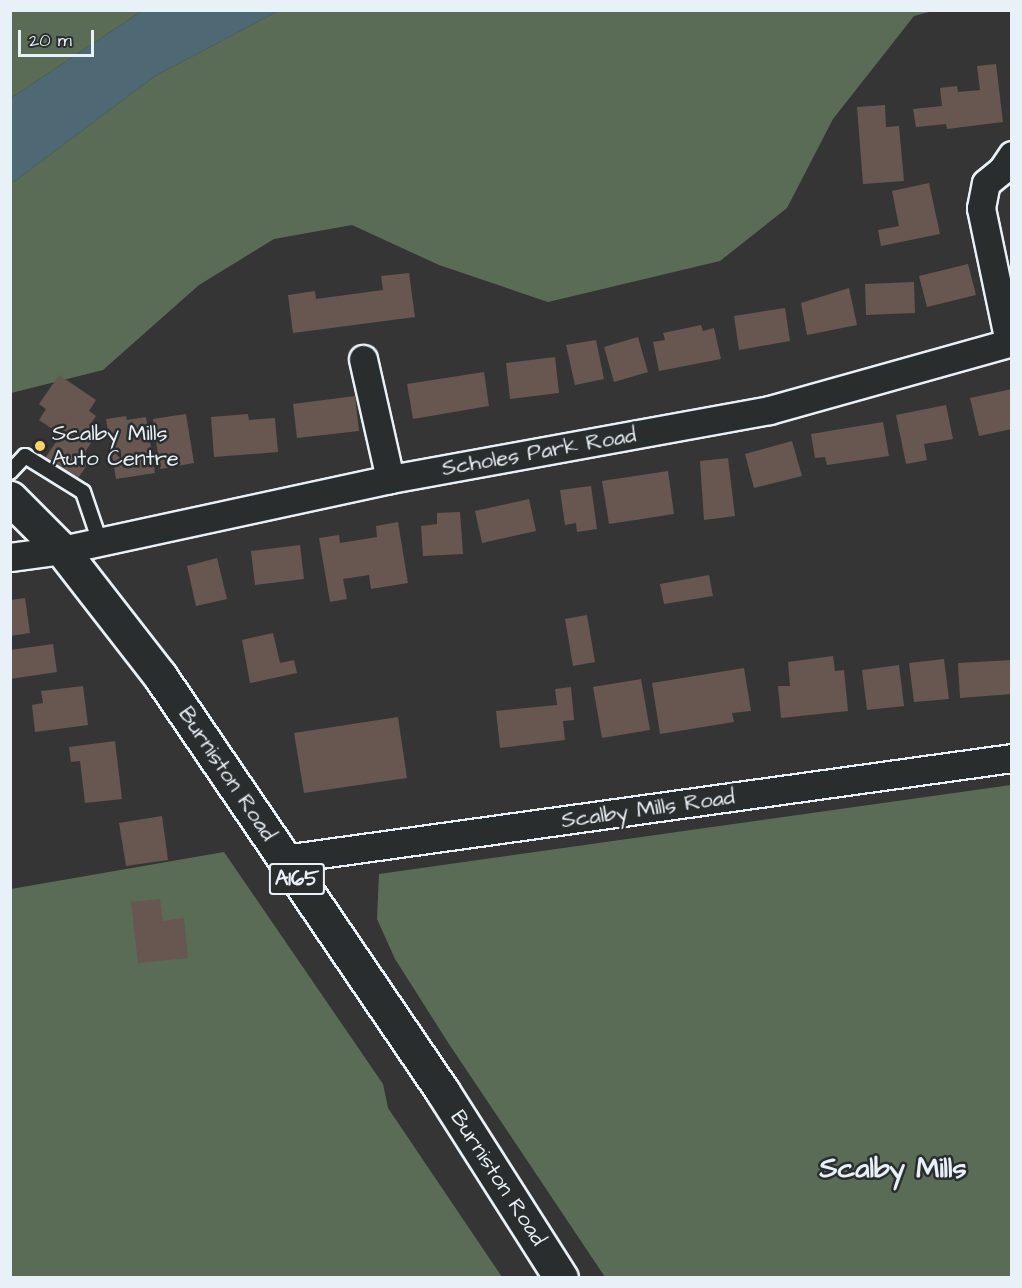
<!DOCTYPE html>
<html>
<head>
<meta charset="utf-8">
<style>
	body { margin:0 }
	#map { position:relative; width:1022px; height:1288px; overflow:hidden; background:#363535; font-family:"Architects Daughter",sans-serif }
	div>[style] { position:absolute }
	.green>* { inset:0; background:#5a6c56 }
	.water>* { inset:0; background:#4e6973 }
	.building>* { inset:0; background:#675750 }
	.roads { filter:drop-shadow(2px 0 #e8f1f8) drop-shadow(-2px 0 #e8f1f8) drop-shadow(0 2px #e8f1f8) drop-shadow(0 -2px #e8f1f8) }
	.service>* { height:14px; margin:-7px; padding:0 7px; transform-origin:7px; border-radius:7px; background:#2a2d2e }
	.minor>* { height:27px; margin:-13.5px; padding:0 13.5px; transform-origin:13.5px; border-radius:13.5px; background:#2a2d2e }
	.primary>* { height:33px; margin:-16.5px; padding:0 16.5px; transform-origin:16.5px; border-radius:16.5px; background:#2a2d2e }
	.dots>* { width:16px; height:16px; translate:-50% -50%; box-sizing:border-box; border:3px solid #2a2d2e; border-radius:50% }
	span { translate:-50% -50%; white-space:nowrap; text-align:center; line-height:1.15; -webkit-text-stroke:5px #2a2d2e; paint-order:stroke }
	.shield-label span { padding:2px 4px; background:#2a2d2e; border:2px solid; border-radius:4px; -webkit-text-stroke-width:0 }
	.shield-label { font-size:21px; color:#e8f1f8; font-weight:700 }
	.poi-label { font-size:22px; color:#e8f1f8 }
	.left { translate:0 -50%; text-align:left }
	.street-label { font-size:22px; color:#e8f1f8 }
	.district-label { font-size:28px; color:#e8f1f8; font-weight:700 }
	.frame { position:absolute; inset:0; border:12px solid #e8f1f8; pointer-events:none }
	.scale { position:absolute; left:18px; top:30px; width:76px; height:27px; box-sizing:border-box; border:3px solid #e8f1f8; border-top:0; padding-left:8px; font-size:18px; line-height:21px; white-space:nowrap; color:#e8f1f8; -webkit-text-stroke:4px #2a2d2e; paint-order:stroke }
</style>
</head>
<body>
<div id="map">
	<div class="green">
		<i style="clip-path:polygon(10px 11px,142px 11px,11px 98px)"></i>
		<i style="clip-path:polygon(278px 11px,933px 11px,914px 16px,833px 119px,787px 208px,720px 261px,548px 302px,439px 265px,352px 225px,274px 239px,199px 285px,103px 370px,11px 393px,11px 184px,155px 76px)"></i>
		<i style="clip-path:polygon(1011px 785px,1011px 1277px,605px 1277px,449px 1044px,395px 959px,377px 919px,379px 874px)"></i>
		<i style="clip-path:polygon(224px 852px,383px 1084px,388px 1108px,502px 1277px,11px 1278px,11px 889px)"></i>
	</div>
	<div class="water">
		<i style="clip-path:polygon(142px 11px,278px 11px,155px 76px,11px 184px,11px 98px)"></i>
	</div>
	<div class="building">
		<i style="clip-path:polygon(996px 64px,1003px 122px,947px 129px,946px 124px,916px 127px,913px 109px,942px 106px,940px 88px,957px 86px,958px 92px,980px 90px,977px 66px)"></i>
		<i style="clip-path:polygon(885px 105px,886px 127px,899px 126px,904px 181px,863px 184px,857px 107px)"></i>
		<i style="clip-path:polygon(929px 183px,940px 234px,881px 246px,878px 230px,899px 226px,892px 191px)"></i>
		<i style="clip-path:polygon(968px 264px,976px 295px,927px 307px,919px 276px)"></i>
		<i style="clip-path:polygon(409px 273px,415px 317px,293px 333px,288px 295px,315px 291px,316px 299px,383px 290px,381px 276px)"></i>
		<i style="clip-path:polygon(914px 282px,915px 313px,866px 315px,865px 284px)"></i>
		<i style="clip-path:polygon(849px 288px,857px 325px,807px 335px,801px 303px)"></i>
		<i style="clip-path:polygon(785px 308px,790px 341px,739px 350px,734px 316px)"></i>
		<i style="clip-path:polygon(701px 325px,703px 331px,714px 328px,721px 359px,659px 371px,653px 342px,665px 340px,663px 333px)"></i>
		<i style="clip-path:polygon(638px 337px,648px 372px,614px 382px,604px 347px)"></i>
		<i style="clip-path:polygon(596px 340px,604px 379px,575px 385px,566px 345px)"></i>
		<i style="clip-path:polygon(555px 357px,559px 393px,510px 399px,506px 363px)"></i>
		<i style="clip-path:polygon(484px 372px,489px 406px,413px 419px,407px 384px)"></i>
		<i style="clip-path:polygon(59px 375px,96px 400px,89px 411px,96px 416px,90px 425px,99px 431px,85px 452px,92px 457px,75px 483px,43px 461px,61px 435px,39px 420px,46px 409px,39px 404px)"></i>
		<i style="clip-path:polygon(1012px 389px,1012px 429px,979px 436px,970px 398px)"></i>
		<i style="clip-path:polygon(355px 396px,359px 431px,297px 438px,293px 404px)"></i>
		<i style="clip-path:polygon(946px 405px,953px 439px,924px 444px,927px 460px,906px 464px,896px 415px)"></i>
		<i style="clip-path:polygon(186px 414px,194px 463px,160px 469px,153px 419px)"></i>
		<i style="clip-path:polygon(248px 414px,249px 420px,275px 418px,278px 452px,214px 457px,211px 417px)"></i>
		<i style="clip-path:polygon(126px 416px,127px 420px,146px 417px,155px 473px,116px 479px,106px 419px)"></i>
		<i style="clip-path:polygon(883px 422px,889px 456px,827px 465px,825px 457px,815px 458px,811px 434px)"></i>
		<i style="clip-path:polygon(792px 441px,802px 476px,754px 488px,745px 454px)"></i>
		<i style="clip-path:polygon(728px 458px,735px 516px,704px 520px,700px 461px)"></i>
		<i style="clip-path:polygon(668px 471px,674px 514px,609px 524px,602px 481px)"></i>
		<i style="clip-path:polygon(591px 486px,597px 529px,577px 532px,576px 523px,565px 525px,560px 490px)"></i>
		<i style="clip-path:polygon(529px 499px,536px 531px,482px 543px,475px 511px)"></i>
		<i style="clip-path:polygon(460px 512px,463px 554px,423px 556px,421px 526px,437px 524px,437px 513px)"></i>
		<i style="clip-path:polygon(398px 522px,408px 583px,371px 589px,369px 575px,343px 579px,347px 599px,330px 602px,319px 538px,339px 535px,340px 543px,377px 537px,376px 526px)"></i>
		<i style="clip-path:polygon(300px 545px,304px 579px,255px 585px,251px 551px)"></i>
		<i style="clip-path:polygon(217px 558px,227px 599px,196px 606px,187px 566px)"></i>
		<i style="clip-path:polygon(709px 575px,713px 596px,664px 604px,660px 584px)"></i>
		<i style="clip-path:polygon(25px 598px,30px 633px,10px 636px,10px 600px)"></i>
		<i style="clip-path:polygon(587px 615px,595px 662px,573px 666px,565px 619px)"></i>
		<i style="clip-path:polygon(273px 633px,280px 663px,294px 660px,297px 673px,250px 683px,242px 640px)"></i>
		<i style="clip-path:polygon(53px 644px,57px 672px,10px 679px,10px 650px)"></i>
		<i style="clip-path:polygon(833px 656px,835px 671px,844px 670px,848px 711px,781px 718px,778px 686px,790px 686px,788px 662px)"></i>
		<i style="clip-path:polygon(944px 659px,949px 699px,914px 702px,909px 663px)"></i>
		<i style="clip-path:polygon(1012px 660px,1012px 694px,960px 698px,958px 663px)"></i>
		<i style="clip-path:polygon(899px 665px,904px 706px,867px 710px,862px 670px)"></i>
		<i style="clip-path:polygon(744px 668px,751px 711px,732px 713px,734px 722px,660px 734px,652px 683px)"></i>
		<i style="clip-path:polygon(641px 679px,650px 730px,602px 738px,593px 687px)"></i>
		<i style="clip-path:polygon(83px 686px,88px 725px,35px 732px,32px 705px,43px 703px,41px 691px)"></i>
		<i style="clip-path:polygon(571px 687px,574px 720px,563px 721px,565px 740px,500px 748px,496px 711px,557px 705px,555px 689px)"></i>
		<i style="clip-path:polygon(398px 717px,407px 778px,304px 793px,294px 733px)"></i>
		<i style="clip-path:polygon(115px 741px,122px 799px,85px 803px,80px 761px,71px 762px,69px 747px)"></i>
		<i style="clip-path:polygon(162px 816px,168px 860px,126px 866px,119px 823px)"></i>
		<i style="clip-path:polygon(160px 899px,163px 921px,184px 918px,188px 958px,138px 963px,131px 902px)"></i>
	</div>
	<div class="roads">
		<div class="service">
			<i style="left:10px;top:472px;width:22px;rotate:-47deg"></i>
			<i style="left:25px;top:456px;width:68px;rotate:31.8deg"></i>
			<i style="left:83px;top:492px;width:53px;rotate:71.2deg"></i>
		</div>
		<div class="minor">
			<i style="left:1009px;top:342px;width:137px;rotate:-101.8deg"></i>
			<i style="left:981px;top:208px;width:25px;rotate:-79deg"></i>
			<i style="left:986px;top:183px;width:21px;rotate:-39deg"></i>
			<i style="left:1002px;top:170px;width:18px;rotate:-56deg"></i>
			<i style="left:363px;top:359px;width:123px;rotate:77.3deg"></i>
			<i style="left:10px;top:557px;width:52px;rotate:-7.7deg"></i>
			<i style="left:62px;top:550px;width:336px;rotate:-12.2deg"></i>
			<i style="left:390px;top:479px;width:385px;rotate:-10.3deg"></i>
			<i style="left:769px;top:410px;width:252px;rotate:-15.6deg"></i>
			<i style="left:284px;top:859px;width:735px;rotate:-7.9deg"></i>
		</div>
		<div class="primary">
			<i style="left:10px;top:498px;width:74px;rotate:45deg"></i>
			<i style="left:62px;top:550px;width:160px;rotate:52.1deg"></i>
			<i style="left:160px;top:676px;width:503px;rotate:55.77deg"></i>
			<i style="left:443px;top:1092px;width:220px;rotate:57.6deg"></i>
		</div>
	</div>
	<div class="dots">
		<i style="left:40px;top:446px;background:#ffd166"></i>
	</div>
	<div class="shield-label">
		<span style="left:297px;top:879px">A165</span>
	</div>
	<div class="poi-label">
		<span class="left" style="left:52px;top:446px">Scalby Mills<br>Auto Centre</span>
	</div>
	<div class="street-label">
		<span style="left:539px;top:452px;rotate:-10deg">Scholes Park Road</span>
		<span style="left:227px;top:774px;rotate:56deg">Burniston Road</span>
		<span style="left:648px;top:809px;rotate:-8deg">Scalby Mills Road</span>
		<span style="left:498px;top:1178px;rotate:57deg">Burniston Road</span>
	</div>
	<div class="district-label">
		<span style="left:893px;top:1169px">Scalby Mills</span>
	</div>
	<div class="frame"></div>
	<div class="scale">20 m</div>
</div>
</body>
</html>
